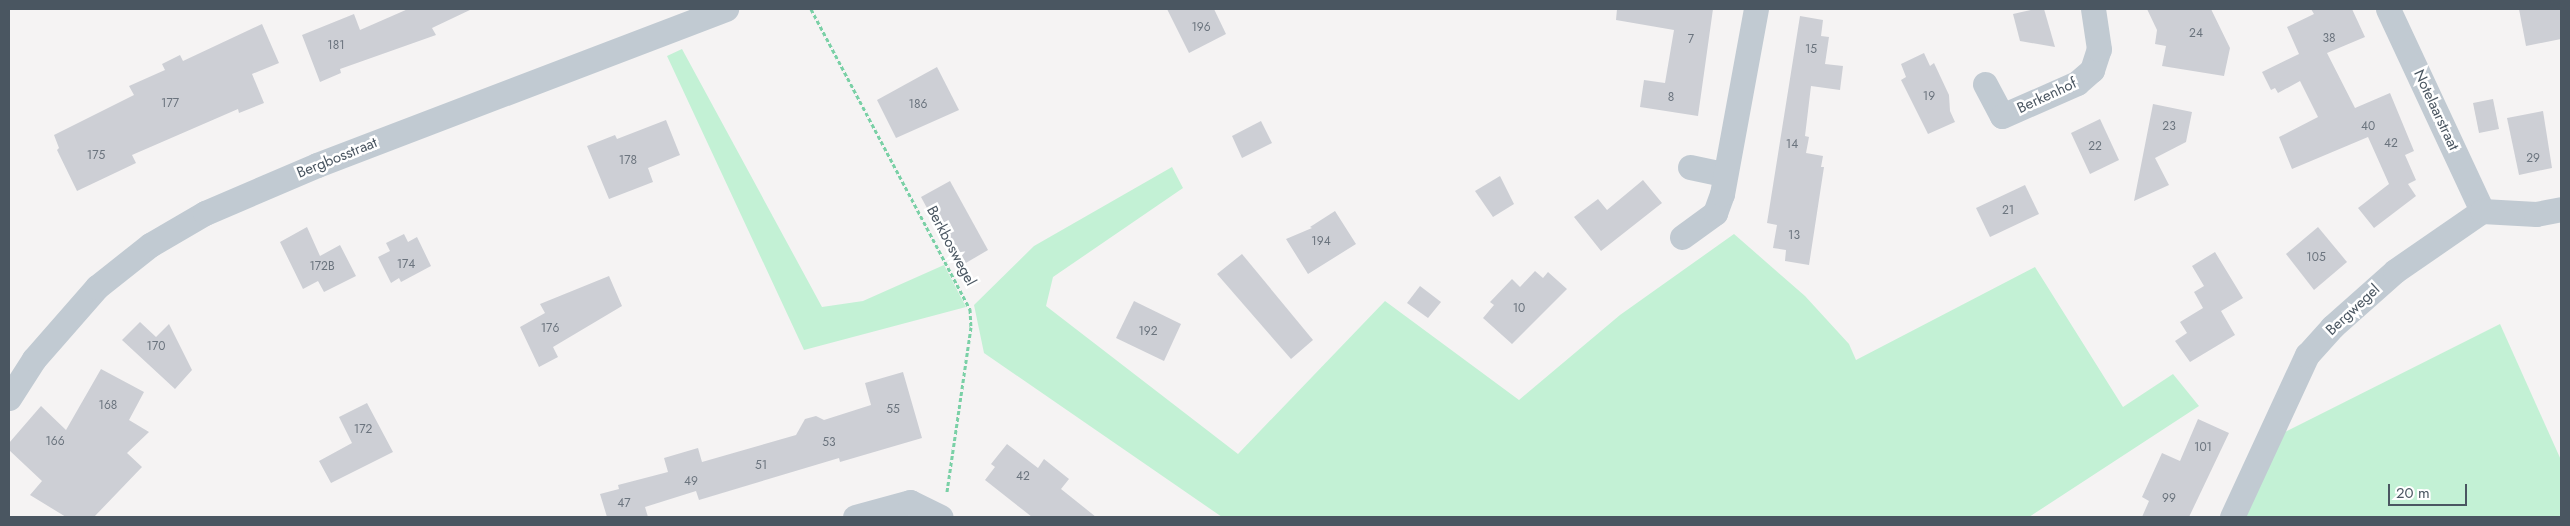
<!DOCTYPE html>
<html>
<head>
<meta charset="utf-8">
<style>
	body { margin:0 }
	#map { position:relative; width:2570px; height:526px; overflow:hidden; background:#f5f3f3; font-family:Jost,sans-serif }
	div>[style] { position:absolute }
	.green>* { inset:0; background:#c3f1d5 }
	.building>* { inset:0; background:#cdcfd5 }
	.path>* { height:3px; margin-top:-1.5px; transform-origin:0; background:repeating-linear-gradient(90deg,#7ad0a6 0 4px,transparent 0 6.5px) }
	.minor>* { height:25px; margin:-12.5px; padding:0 12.5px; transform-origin:12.5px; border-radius:12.5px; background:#c1cad2 }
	span { translate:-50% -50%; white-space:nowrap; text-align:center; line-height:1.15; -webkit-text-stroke:5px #fff; paint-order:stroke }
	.number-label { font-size:12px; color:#6b747e }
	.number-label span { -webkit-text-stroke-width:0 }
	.street-label { font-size:15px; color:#4a5661 }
	.frame { position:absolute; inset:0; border:10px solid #4a5661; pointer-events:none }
	.scale { position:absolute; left:2388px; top:484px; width:79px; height:22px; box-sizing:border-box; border:2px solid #4a5661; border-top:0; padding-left:6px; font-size:15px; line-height:18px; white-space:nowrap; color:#4a5661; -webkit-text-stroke:4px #fff; paint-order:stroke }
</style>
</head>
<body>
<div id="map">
	<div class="green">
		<i style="clip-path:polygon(682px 49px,822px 307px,863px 301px,944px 265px,966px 307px,804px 350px,667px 56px)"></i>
		<i style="clip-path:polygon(1172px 167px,1183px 188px,1053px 277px,1046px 306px,1238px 454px,1385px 301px,1519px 400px,1620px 315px,1734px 234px,1805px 296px,1849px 344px,1856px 360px,2035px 267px,2123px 407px,2173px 374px,2199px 406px,2029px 517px,1222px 517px,984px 353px,974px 305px,1034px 246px)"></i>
		<i style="clip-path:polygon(2500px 324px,2561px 460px,2561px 517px,2242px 517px,2279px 435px)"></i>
	</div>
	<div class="building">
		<i style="clip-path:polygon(408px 9px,472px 9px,432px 28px,436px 35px,340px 69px,341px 73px,320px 82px,302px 35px,354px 14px,360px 30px)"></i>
		<i style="clip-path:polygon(1167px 9px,1214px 9px,1226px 34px,1189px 53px)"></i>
		<i style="clip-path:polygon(1617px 9px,1713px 9px,1698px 116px,1640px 107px,1644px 80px,1665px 83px,1674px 30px,1616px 20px)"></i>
		<i style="clip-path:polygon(2035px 9px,2044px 9px,2055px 47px,2020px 41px,2013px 14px)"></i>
		<i style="clip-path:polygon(2147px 9px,2211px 9px,2230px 48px,2224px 76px,2162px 66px,2166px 46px,2155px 44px,2157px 30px)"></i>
		<i style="clip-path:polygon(2311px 9px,2352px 9px,2365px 37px,2327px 53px,2355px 108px,2390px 93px,2414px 151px,2405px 155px,2416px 180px,2408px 184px,2416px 196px,2374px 228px,2358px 208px,2389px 184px,2368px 137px,2292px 169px,2279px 137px,2318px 117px,2300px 81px,2278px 93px,2275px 88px,2271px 90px,2262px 72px,2299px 54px,2287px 27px,2314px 14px)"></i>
		<i style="clip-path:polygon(2519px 9px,2561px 9px,2561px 39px,2526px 46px)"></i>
		<i style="clip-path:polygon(1800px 16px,1823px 20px,1821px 36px,1829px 37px,1825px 64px,1843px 66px,1840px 90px,1811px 86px,1805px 136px,1809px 137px,1806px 153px,1823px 156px,1821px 167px,1824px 167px,1809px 265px,1785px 261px,1786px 250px,1773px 248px,1777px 225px,1767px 223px)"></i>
		<i style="clip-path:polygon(262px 24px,279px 63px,252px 74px,264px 103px,239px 113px,238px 109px,132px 155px,136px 163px,77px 191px,57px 150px,59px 148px,54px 135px,134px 95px,129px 86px,165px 70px,162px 64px,180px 55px,183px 61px)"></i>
		<i style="clip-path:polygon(1924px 53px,1930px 66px,1934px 63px,1949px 95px,1950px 111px,1955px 122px,1928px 134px,1901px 80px,1906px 77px,1901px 64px)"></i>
		<i style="clip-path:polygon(937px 67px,959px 110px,896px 138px,877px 100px)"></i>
		<i style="clip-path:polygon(2493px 99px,2499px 129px,2479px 133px,2473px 103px)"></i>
		<i style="clip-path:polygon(2153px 104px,2192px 112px,2186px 142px,2155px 158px,2169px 185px,2134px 201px)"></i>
		<i style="clip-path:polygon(2543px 111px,2552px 168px,2519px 175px,2507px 118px)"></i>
		<i style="clip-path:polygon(2100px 119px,2119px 160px,2090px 174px,2071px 133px)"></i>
		<i style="clip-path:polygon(666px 120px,680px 155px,648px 168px,653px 182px,609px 199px,587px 146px,615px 135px,617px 139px)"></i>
		<i style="clip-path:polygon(1261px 121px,1272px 143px,1242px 158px,1232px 136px)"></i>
		<i style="clip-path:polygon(1500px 176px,1514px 204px,1493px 217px,1475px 191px)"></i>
		<i style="clip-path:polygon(1643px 180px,1662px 203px,1601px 251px,1574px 217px,1598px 199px,1607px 210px)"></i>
		<i style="clip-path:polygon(950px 181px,988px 250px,959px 267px,921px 197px)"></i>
		<i style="clip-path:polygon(2025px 185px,2039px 214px,1990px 237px,1976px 208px)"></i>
		<i style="clip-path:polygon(1335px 211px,1356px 244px,1308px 274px,1286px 239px,1312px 228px,1310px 227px)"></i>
		<i style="clip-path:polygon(307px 227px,320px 256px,340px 245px,356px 276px,324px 292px,318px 281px,303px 289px,280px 242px)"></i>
		<i style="clip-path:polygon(2318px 227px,2347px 262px,2314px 290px,2286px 254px)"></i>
		<i style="clip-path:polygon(404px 234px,408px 242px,417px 237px,431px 266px,401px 282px,399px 278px,391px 283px,378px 257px,390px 251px,386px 243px)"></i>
		<i style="clip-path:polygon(2215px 252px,2243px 298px,2221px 311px,2235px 335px,2190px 362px,2175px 341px,2187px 333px,2180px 322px,2203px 308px,2194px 292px,2204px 286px,2192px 266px)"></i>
		<i style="clip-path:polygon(1242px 254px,1313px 340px,1291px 359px,1217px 274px)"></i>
		<i style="clip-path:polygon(1535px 271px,1543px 278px,1548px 272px,1567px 289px,1512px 344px,1483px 318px,1494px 305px,1490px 302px,1512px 279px,1520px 287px)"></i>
		<i style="clip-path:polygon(609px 276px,622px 306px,553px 347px,558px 357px,539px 367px,520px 327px,545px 313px,540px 304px)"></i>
		<i style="clip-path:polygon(1420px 286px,1441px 302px,1428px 318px,1407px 303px)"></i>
		<i style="clip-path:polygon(1134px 301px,1181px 324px,1164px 361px,1116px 338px)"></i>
		<i style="clip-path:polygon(140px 322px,156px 337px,169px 324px,192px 370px,175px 389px,122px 340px)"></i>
		<i style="clip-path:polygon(101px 369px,144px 392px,129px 420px,149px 432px,127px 453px,142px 467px,94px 517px,66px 517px,30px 495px,42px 481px,9px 450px,9px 443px,41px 406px,66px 430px)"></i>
		<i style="clip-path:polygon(903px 372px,922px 438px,840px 462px,839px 458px,699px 500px,696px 491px,645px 507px,648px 517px,607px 517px,600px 494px,619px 489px,618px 485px,668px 472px,664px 458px,698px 448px,702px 462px,796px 435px,805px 419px,816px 416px,824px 420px,871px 405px,865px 383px)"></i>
		<i style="clip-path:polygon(367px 403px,393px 452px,331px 483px,319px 461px,352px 443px,339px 417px)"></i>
		<i style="clip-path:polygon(2198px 419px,2229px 433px,2189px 517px,2142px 517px,2149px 501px,2142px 497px,2162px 453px,2180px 461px)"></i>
		<i style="clip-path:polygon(1007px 444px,1038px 468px,1044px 459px,1069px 479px,1061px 489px,1096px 517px,1032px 517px,985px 480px,995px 467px,991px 464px)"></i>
	</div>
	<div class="path">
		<i style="left:811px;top:9px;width:340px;rotate:62.1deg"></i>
		<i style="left:970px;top:309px;width:18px;rotate:87deg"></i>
		<i style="left:971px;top:327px;width:167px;rotate:98.3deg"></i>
	</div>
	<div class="minor">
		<i style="left:2388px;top:9px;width:223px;rotate:65deg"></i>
		<i style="left:1985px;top:84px;width:36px;rotate:62deg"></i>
		<i style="left:2002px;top:116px;width:82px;rotate:-23.7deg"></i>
		<i style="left:2077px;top:83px;width:20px;rotate:-41deg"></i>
		<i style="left:2092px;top:70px;width:22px;rotate:-72deg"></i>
		<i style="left:2099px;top:49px;width:40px;rotate:-98.5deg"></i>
		<i style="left:1690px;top:167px;width:35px;rotate:12deg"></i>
		<i style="left:1682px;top:237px;width:41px;rotate:-36deg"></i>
		<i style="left:1715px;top:213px;width:20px;rotate:-70deg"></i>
		<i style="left:1722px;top:194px;width:188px;rotate:-79.6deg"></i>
		<i style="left:9px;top:398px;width:46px;rotate:-57.3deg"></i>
		<i style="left:34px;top:359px;width:96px;rotate:-48.8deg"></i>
		<i style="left:97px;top:287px;width:68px;rotate:-38.4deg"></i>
		<i style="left:150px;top:245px;width:64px;rotate:-30.2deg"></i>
		<i style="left:205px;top:213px;width:122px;rotate:-23.2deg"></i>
		<i style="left:317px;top:165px;width:438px;rotate:-20.9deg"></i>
		<i style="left:855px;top:517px;width:57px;rotate:-15.3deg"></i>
		<i style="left:910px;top:502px;width:34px;rotate:26deg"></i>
		<i style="left:2232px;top:517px;width:179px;rotate:-65.2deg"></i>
		<i style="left:2307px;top:355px;width:38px;rotate:-48deg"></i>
		<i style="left:2332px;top:327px;width:84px;rotate:-41.6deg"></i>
		<i style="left:2395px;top:271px;width:106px;rotate:-34.6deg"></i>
		<i style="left:2482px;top:211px;width:54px;rotate:3.2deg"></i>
		<i style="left:2536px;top:214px;width:25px;rotate:-11deg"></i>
	</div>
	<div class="number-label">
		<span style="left:1201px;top:28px">196</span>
		<span style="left:2196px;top:34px">24</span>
		<span style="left:2329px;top:39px">38</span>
		<span style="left:1691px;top:40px">7</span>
		<span style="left:336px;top:46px">181</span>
		<span style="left:1811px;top:50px">15</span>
		<span style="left:1929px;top:97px">19</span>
		<span style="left:1671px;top:98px">8</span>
		<span style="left:170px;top:104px">177</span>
		<span style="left:918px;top:105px">186</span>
		<span style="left:2169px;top:127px">23</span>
		<span style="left:2368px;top:127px">40</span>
		<span style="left:2391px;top:144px">42</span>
		<span style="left:1792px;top:145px">14</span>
		<span style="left:2095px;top:147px">22</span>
		<span style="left:96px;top:156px">175</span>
		<span style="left:2533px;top:159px">29</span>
		<span style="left:628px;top:161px">178</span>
		<span style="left:2008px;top:211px">21</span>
		<span style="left:1794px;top:236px">13</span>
		<span style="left:1321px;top:242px">194</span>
		<span style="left:2316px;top:258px">105</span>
		<span style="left:406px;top:265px">174</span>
		<span style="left:322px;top:267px">172B</span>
		<span style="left:1519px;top:309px">10</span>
		<span style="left:550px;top:329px">176</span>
		<span style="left:1148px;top:332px">192</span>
		<span style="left:156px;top:347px">170</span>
		<span style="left:108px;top:406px">168</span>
		<span style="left:893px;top:410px">55</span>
		<span style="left:363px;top:430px">172</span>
		<span style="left:55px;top:442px">166</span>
		<span style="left:829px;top:443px">53</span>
		<span style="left:2203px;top:448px">101</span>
		<span style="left:761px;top:466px">51</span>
		<span style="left:1023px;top:477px">42</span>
		<span style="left:691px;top:482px">49</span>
		<span style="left:2169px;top:499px">99</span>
		<span style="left:624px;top:504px">47</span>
	</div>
	<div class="street-label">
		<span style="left:2047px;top:96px;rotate:-25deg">Berkenhof</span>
		<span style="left:2436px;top:110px;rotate:65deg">Notelaarstraat</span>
		<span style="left:337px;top:158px;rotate:-22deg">Bergbosstraat</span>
		<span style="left:951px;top:246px;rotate:62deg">Berkboswegel</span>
		<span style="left:2353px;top:310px;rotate:-43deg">Bergwegel</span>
	</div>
	<div class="frame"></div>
	<div class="scale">20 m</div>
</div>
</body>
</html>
